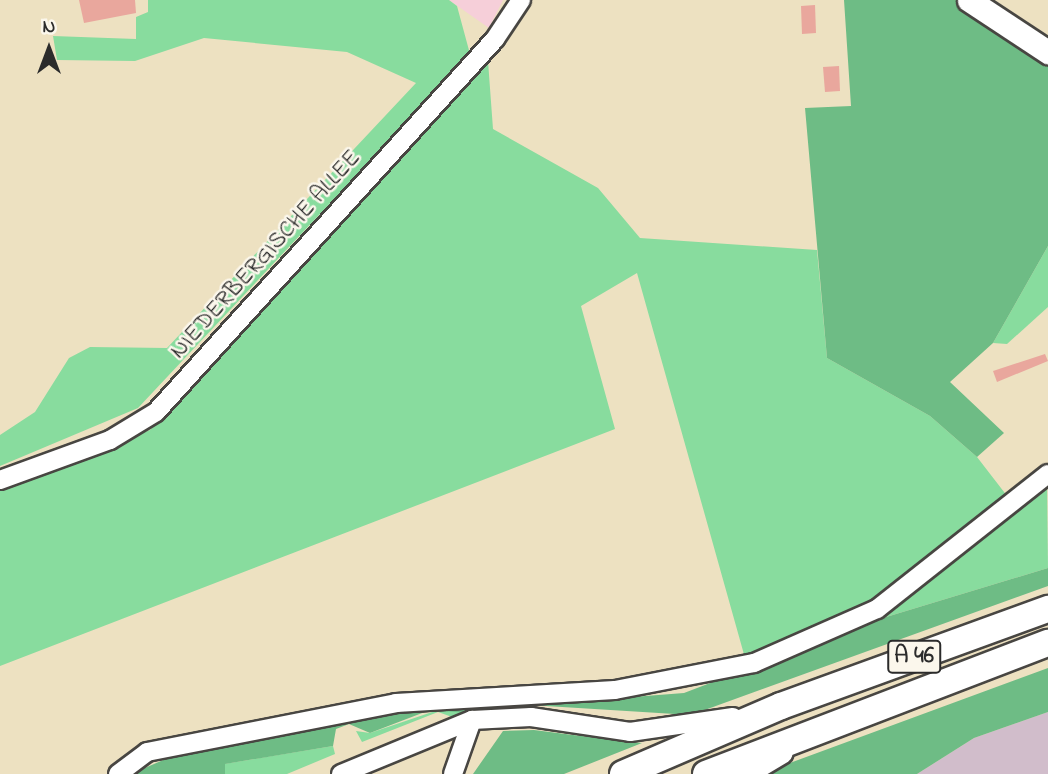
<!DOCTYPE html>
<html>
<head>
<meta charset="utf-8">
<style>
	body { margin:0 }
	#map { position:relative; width:1048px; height:774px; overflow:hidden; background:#ede1c1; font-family:"Indie Flower",sans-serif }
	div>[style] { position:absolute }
	.built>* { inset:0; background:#f6cfd9 }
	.industrial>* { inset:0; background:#d1bdcb }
	.green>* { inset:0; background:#88dc9e }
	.forest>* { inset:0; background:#6ebc85 }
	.building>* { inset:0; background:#e9a79d }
	.roads { filter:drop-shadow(2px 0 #484642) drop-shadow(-2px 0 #484642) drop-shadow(0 2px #484642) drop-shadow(0 -2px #484642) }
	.minor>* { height:18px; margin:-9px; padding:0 9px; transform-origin:9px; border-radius:9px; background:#fff }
	.major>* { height:23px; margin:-11.5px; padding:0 11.5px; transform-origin:11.5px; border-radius:11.5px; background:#fff }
	.highway>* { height:26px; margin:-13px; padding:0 13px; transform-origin:13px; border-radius:13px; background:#fff }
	span { translate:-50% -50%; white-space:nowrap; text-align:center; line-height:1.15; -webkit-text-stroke:5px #fbf7ec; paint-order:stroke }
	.shield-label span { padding:2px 5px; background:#fbf7ec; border:2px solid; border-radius:5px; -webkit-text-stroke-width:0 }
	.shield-label { font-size:23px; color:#2b2b2b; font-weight:700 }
	.street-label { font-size:24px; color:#2b2b2b }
	.north { position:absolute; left:14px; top:14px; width:70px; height:70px; -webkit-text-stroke:5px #fbf7ec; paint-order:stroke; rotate:0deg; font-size:19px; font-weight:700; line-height:28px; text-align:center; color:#2b2b2b }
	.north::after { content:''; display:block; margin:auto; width:24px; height:32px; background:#2b2b2b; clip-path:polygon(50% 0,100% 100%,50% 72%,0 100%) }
</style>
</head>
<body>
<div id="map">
	<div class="built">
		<i style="clip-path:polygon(449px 0,503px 0,489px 28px)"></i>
	</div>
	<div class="industrial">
		<i style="clip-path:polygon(1048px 712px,1048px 774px,917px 774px,974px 738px)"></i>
	</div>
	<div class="green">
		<i style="clip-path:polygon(148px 0,449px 0,457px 6px,470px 54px,138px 408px,0 466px,0 435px,35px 412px,69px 358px,90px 347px,167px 348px,416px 83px,347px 52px,204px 38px,135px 61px,57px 60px,53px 36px,136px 39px,136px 17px,148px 12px)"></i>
		<i style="clip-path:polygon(488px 61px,493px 129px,598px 188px,640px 238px,817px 250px,827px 358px,930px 416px,977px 457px,1011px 501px,869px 608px,745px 658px,637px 273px,581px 306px,615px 429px,0 666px,0 490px,150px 430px)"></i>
		<i style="clip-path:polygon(1048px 246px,1048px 307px,1007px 344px,993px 343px)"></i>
		<i style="clip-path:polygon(1047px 480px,1048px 568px,873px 621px)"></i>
		<i style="clip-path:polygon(444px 708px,468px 713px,455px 718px,438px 712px,362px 742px,356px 731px,370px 733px)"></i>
		<i style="clip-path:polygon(333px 746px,335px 754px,287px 774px,225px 774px,224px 764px)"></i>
	</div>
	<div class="forest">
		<i style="clip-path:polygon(844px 0,960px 0,1048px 61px,1048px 246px,993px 343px,950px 382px,1004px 433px,977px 457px,930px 416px,827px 358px,805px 108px,851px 106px)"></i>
		<i style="clip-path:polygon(1048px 568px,1048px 586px,691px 715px,530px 705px,684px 693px,873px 621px)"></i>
		<i style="clip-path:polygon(1048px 668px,1048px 712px,974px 738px,917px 774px,760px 774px)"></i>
		<i style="clip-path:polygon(503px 702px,468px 713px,430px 710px,370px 733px,349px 724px,336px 729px,333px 746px,225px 764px,225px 774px,131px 774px,177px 754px,363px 716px)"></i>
		<i style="clip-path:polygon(534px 730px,573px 735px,642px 743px,564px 774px,473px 774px,503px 731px)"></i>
	</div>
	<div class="building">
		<i style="clip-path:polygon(79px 0,135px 0,136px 13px,84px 23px)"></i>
		<i style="clip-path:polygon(815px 5px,816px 33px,802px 34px,801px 6px)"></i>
		<i style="clip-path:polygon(839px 66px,840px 91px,825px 92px,823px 67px)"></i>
		<i style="clip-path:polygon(1045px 354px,1048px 361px,997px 382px,993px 371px)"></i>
	</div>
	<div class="roads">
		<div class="minor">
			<i style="left:0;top:480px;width:117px;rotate:-20deg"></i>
			<i style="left:110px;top:440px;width:54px;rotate:-31.3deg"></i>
			<i style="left:156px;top:412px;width:504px;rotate:-47.73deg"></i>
			<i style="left:495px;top:39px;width:47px;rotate:-56.3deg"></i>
			<i style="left:118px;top:774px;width:36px;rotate:-37deg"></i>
			<i style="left:147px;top:752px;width:254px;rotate:-11.1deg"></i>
			<i style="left:396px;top:703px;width:219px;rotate:-3.4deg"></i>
			<i style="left:615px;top:690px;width:142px;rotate:-11deg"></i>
			<i style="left:754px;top:663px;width:134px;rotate:-23.7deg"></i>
			<i style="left:877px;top:609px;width:218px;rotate:-38.3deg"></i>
			<i style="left:341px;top:774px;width:142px;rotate:-22.4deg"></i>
			<i style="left:472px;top:720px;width:59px;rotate:-2.9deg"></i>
			<i style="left:531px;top:717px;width:100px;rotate:8.6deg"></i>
			<i style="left:630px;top:732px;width:104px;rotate:-8.3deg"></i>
			<i style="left:453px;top:774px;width:57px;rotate:-70.6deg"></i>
			<i style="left:750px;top:774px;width:39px;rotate:-31deg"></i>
		</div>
		<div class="major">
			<i style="left:969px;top:0;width:95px;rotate:33.4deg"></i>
		</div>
		<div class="highway">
			<i style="left:623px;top:774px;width:172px;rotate:-23.3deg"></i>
			<i style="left:781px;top:706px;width:284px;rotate:-20deg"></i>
			<i style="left:706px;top:774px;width:366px;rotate:-21deg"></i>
		</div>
	</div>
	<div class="shield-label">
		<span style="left:914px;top:657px">A 46</span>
	</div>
	<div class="street-label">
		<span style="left:266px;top:255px;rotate:-48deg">NIEDERBERGISCHE ALLEE</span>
	</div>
	<div class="north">N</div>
</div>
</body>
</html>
